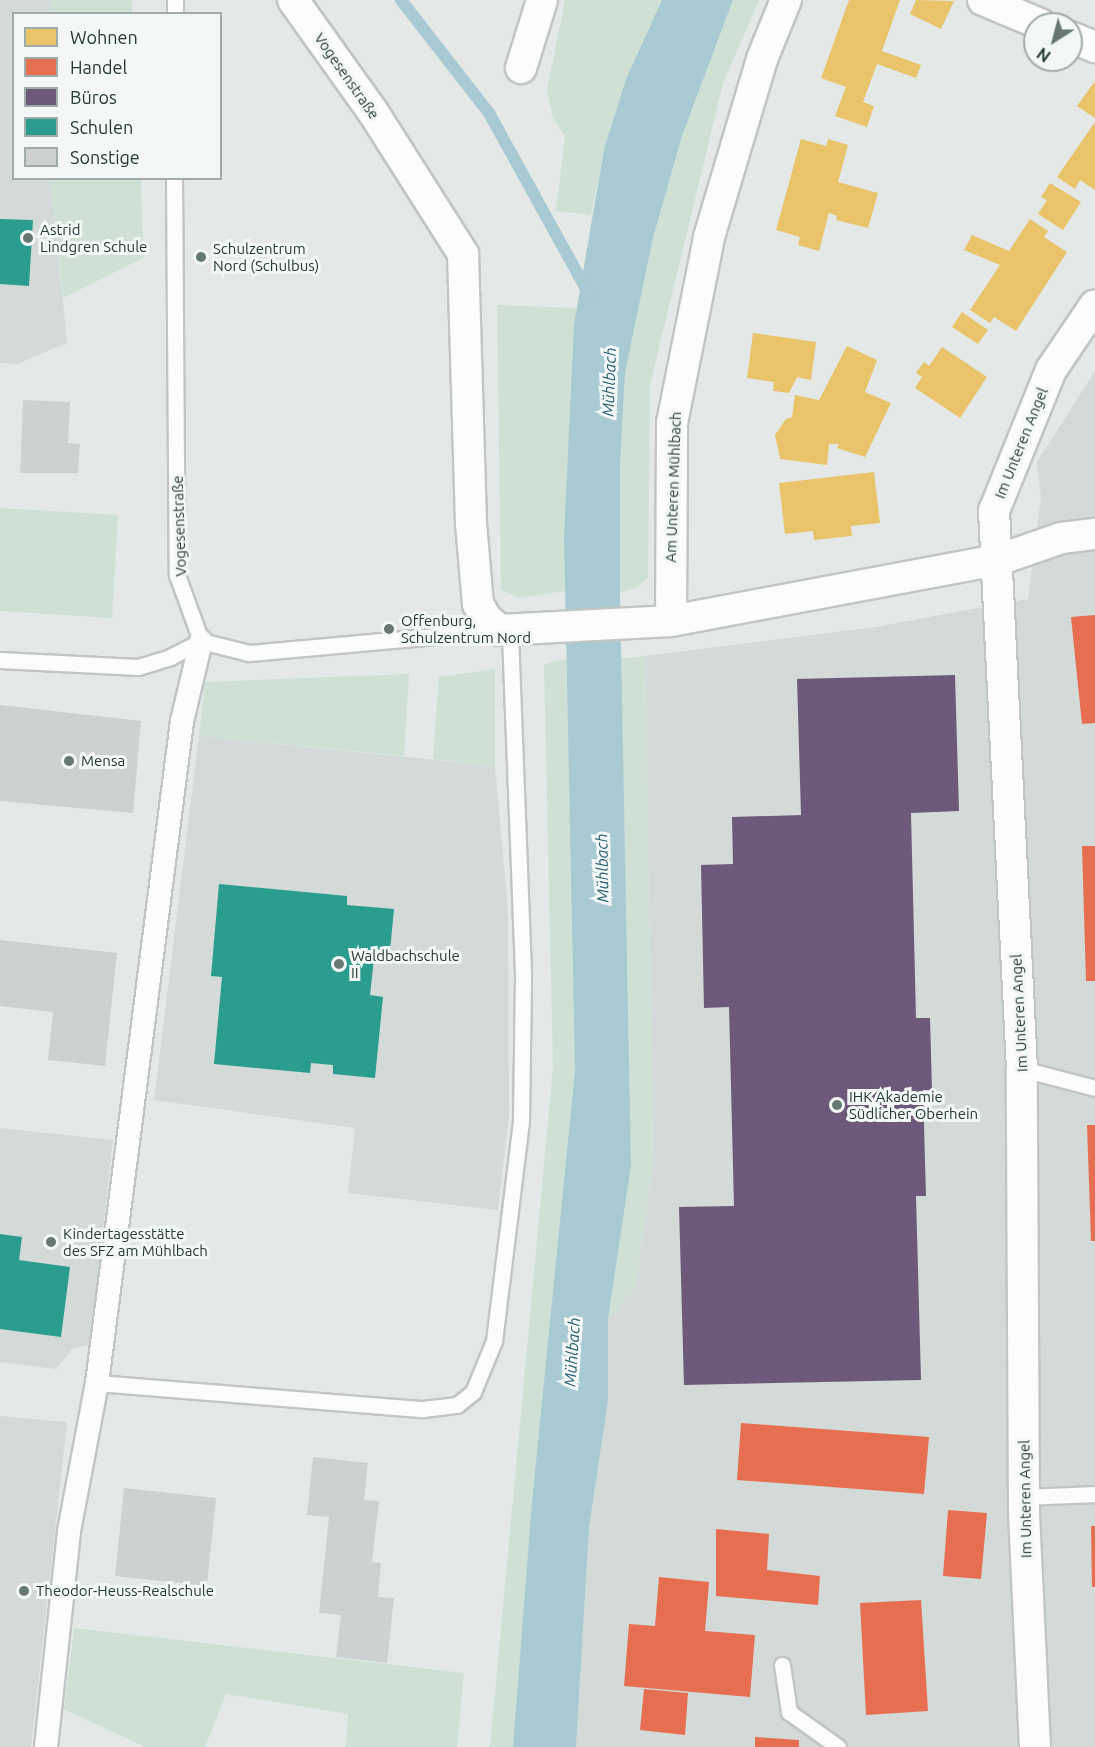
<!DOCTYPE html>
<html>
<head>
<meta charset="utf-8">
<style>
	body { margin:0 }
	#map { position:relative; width:1095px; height:1747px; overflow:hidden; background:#e4e9e7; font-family:Ubuntu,sans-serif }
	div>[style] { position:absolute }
	.built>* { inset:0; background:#d3dad7 }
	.green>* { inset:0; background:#cfe1d5 }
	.water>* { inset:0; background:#a8cad3 }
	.homes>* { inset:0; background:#e9c46a }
	.shops>* { inset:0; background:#e76f51 }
	.offices>* { inset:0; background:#6d597a }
	.schools>* { inset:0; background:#2a9d8f }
	.stream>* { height:12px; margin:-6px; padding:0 6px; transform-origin:6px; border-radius:6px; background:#a8cad3 }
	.building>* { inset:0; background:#cdd2d0 }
	.roads { filter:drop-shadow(2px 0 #c1c6c4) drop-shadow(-2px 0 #c1c6c4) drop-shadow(0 2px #c1c6c4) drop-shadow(0 -2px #c1c6c4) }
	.service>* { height:15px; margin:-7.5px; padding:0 7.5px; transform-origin:7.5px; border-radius:7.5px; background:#fbfcfb }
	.pedestrian>* { height:22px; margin:-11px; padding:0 11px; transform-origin:11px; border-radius:11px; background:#fbfcfb }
	.minor>* { height:30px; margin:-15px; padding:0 15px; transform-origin:15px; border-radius:15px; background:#fbfcfb }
	.dots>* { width:16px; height:16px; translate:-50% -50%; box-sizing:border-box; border:3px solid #f3f8f6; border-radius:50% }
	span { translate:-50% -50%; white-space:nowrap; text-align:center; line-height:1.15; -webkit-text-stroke:6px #f3f8f6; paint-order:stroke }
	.street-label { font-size:15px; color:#243a36 }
	.poi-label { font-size:15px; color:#243a36 }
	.left { translate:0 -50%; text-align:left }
	.water-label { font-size:16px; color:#245e71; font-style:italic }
	.legend { position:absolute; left:12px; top:12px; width:210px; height:168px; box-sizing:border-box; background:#f3f8f6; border:2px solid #a0aca9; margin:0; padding:8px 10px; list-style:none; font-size:18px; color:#243a36 }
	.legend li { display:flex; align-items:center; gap:12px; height:30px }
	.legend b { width:30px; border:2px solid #a0aca9 }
	.north { position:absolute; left:1023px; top:12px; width:60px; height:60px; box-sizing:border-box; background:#f3f8f6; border:2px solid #a0aca9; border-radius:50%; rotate:216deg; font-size:16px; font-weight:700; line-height:24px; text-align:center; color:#243a36 }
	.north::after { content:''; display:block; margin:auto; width:21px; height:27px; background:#677774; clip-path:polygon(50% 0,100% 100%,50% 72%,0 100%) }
</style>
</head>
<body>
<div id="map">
	<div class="built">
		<i style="clip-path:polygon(0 0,52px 0,51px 13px,14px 14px,14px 178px,51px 179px,67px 343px,17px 364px,0 363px)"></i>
		<i style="clip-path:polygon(1095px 371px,1095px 1747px,576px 1747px,589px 1528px,608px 1401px,608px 1319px,635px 1288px,653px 1162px,645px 656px,875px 627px,1028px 599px,1041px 498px,1037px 462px)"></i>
		<i style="clip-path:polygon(199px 736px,495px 766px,508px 911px,509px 1115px,498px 1210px,348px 1193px,355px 1128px,154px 1100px)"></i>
		<i style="clip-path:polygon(0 1128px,113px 1140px,90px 1344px,72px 1349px,56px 1369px,0 1362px)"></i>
		<i style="clip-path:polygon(0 1416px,67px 1422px,31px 1747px,0 1747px)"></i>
	</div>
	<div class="green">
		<i style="clip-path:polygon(52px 0,132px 0,132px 13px,51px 13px)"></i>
		<i style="clip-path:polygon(565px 0,662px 0,626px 79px,604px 149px,591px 215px,556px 211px,565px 136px,553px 118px,547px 90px)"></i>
		<i style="clip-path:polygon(733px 0,759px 0,723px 83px,650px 385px,648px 578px,636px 588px,620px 592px,620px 465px,625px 373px,653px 238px,682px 136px)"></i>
		<i style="clip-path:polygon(51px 179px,141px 179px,143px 258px,63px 298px)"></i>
		<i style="clip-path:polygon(497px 305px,577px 308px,565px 591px,519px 598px,501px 590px)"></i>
		<i style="clip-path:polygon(0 508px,118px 515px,112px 618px,0 611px)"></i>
		<i style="clip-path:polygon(645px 656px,653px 1162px,635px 1288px,608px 1319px,631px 1166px,621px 659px)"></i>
		<i style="clip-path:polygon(566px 659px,575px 922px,575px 1070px,532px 1501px,513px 1747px,490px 1747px,553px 1068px,544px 664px)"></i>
		<i style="clip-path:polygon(495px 669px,495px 766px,433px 759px,439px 677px)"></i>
		<i style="clip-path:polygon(409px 674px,404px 756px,199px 736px,205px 682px)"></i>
		<i style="clip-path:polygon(74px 1628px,464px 1673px,457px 1747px,346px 1747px,348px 1714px,226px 1694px,205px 1747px,145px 1747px,64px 1709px)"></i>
	</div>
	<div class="water">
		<i style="clip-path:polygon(662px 0,733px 0,682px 136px,653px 238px,625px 373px,620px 466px,620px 592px,631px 1166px,608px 1319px,608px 1401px,589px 1528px,576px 1747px,513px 1747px,532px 1501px,575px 1070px,564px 537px,574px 325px,604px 149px,626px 79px)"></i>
	</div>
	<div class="homes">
		<i style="clip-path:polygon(849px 0,900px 0,882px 51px,921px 65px,916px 78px,877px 64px,863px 102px,874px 106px,867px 127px,835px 116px,846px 87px,821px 78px)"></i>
		<i style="clip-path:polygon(916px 0,954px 1px,941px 29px,910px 14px)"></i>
		<i style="clip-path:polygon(1095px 81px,1095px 118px,1077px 106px)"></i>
		<i style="clip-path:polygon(1095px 122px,1095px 190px,1080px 180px,1075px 189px,1057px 177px)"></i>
		<i style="clip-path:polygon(801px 139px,826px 146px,828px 139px,848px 145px,838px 182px,878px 193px,868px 228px,836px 220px,837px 216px,829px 213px,819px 251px,798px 245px,800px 237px,776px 230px)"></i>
		<i style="clip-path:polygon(1050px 183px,1081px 202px,1063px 230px,1038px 214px,1047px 200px,1041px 197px)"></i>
		<i style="clip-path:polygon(1030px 219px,1048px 231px,1044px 237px,1067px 252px,1016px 331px,994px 317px,990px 323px,970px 310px,1000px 265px,964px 250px,972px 235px,1009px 251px)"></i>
		<i style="clip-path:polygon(962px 312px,988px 330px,978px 344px,952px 327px)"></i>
		<i style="clip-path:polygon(753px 333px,816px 342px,811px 380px,797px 377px,789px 393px,773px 391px,774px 382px,747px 378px)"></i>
		<i style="clip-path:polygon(847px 346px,877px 360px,865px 392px,891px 403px,865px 457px,837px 448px,839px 444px,829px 444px,827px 465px,780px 459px,775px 435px,786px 419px,792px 417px,795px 395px,819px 400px)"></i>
		<i style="clip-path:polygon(942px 347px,987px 377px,960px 418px,915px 388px,922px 377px,916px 373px,924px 362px,929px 366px)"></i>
		<i style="clip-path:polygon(874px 472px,880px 523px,851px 526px,852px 536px,814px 540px,813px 531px,785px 534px,779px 483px)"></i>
	</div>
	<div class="shops">
		<i style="clip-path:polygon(1095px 615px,1095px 723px,1082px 724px,1071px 617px)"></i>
		<i style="clip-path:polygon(1082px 846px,1095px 846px,1095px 981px,1086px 981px)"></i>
		<i style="clip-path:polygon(1087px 1125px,1095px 1125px,1095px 1241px,1091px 1241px)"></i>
		<i style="clip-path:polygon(741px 1423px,929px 1437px,924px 1494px,737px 1480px)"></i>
		<i style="clip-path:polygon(948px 1510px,987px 1513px,981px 1579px,943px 1576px)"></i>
		<i style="clip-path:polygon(1091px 1526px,1095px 1526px,1095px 1587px,1092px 1587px)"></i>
		<i style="clip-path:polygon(716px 1529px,769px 1534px,767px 1570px,820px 1576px,818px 1605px,716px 1596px)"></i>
		<i style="clip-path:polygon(659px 1577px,709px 1582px,705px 1631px,755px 1635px,750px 1697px,624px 1686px,629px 1624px,655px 1626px)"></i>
		<i style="clip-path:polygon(921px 1600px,928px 1711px,866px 1715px,860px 1603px)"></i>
		<i style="clip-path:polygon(644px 1689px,688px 1693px,685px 1735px,640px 1730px)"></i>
		<i style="clip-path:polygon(755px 1737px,799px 1740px,799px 1747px,755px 1747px)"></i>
	</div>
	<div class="offices">
		<i style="clip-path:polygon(955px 675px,959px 811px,911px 813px,916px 1018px,930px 1018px,932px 1090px,923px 1090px,926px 1196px,916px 1196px,921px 1380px,684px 1385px,679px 1207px,734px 1206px,729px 1007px,704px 1008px,701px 865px,733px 864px,732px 817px,801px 815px,797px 679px)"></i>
	</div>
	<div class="schools">
		<i style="clip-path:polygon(0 219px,33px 220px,29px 286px,0 284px)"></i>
		<i style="clip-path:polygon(219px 884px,347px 896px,347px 905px,394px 909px,390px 951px,375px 949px,370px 995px,383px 997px,375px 1078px,333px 1074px,333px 1065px,311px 1063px,310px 1073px,214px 1064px,222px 977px,211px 976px)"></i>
		<i style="clip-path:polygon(0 1234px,22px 1237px,19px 1260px,70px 1267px,61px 1337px,0 1329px)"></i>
	</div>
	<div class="stream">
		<i style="left:401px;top:0;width:143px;rotate:52.1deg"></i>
		<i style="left:489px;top:113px;width:207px;rotate:61.1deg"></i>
	</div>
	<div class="building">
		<i style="clip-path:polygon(23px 400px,70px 402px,68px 443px,80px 444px,78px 473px,20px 473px)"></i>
		<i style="clip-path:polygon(0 705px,141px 721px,133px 813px,0 801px)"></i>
		<i style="clip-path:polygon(0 940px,117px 953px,105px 1066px,48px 1060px,53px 1012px,0 1006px)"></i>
		<i style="clip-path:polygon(313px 1457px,368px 1463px,364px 1500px,379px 1501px,372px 1562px,381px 1563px,378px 1597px,394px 1598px,387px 1663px,336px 1657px,341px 1615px,319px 1613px,329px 1517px,307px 1515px)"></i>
		<i style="clip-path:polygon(124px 1488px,216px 1498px,207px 1586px,115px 1576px)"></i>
	</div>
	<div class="roads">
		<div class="service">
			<i style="left:175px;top:0;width:14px;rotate:90deg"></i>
			<i style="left:174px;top:178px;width:397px;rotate:89.6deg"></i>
			<i style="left:177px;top:575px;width:70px;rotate:70deg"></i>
			<i style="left:201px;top:641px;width:49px;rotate:14deg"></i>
			<i style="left:249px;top:653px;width:252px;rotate:-5.2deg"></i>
			<i style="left:0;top:660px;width:138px;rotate:2.9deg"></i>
			<i style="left:138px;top:667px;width:34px;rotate:-17deg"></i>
			<i style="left:170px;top:657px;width:35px;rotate:-27deg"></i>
			<i style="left:1022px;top:1069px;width:75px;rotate:14.6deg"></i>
			<i style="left:97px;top:1383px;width:327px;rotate:4.6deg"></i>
			<i style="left:423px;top:1409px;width:34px;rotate:-7deg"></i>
			<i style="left:457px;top:1405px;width:21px;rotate:-39deg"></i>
			<i style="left:473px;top:1392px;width:55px;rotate:-67.6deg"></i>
			<i style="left:494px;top:1341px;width:222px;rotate:-83deg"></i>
			<i style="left:521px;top:1121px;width:148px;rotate:-89.2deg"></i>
			<i style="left:523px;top:973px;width:344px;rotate:-92.2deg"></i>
			<i style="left:1024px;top:1497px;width:71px;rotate:-2.4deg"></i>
			<i style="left:782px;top:1665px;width:48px;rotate:81.5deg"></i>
			<i style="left:789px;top:1712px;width:60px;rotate:35.5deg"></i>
		</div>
		<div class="pedestrian">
			<i style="left:46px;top:1747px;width:217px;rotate:-83.9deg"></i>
			<i style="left:69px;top:1531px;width:151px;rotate:-79.3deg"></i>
			<i style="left:97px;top:1383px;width:667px;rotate:-82.68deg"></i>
			<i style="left:182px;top:721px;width:82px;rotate:-76.6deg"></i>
		</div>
		<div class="minor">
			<i style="left:293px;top:0;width:138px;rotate:54.5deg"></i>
			<i style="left:373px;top:112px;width:168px;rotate:57.6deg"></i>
			<i style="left:463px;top:254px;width:269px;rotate:88.3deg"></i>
			<i style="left:471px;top:523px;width:81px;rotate:85.1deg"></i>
			<i style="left:478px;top:604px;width:16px;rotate:60deg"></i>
			<i style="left:486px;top:618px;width:18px;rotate:41deg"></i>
			<i style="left:500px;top:630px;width:171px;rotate:-3deg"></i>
			<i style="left:671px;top:621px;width:333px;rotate:-10.6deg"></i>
			<i style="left:998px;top:560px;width:67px;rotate:-19.2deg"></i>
			<i style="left:1061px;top:538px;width:34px;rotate:-7deg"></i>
			<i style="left:983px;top:0;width:62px;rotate:22.8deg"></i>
			<i style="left:1071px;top:37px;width:26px;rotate:23deg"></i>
			<i style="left:521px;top:68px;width:71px;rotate:-72.8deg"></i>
			<i style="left:671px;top:621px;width:198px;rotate:-89.7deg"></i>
			<i style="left:672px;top:423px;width:190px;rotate:-78.7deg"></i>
			<i style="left:709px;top:237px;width:186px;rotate:-73.4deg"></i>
			<i style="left:762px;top:59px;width:64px;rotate:-67.9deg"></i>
			<i style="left:1035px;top:1747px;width:234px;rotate:-92.7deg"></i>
			<i style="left:1024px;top:1513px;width:444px;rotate:-90.3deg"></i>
			<i style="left:1022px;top:1069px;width:559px;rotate:-92.87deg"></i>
			<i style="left:994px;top:511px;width:152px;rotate:-68deg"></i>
			<i style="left:1051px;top:370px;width:78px;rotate:-55.9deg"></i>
		</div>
	</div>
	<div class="dots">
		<i style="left:28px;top:238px;background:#677774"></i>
		<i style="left:201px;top:257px;background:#677774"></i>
		<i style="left:389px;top:629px;background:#677774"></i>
		<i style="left:69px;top:761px;background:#677774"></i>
		<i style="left:339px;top:964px;background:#677774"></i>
		<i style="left:837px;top:1105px;background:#677774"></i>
		<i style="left:51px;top:1242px;background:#677774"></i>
		<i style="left:24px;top:1591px;background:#677774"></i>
	</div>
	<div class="street-label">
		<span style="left:347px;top:76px;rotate:55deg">Vogesenstraße</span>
		<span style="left:1021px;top:443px;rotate:-68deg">Im Unteren Angel</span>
		<span style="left:673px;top:487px;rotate:-88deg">Am Unteren Mühlbach</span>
		<span style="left:179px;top:526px;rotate:-92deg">Vogesenstraße</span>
		<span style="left:1019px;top:1013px;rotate:-93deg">Im Unteren Angel</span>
		<span style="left:1025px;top:1499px;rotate:-91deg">Im Unteren Angel</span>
	</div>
	<div class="poi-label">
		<span class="left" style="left:40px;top:238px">Astrid<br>Lindgren Schule</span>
		<span class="left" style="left:213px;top:257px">Schulzentrum<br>Nord (Schulbus)</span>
		<span class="left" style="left:401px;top:629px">Offenburg,<br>Schulzentrum Nord</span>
		<span class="left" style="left:81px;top:761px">Mensa</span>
		<span class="left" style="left:351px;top:964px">Waldbachschule<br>II</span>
		<span class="left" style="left:849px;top:1105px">IHK Akademie<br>Südlicher Oberhein</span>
		<span class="left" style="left:63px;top:1242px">Kindertagesstätte<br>des SFZ am Mühlbach</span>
		<span class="left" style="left:36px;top:1591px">Theodor-Heuss-Realschule</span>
	</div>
	<div class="water-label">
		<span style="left:609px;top:382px;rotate:-88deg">Mühlbach</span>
		<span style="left:602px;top:868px;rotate:-91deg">Mühlbach</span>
		<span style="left:572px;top:1352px;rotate:-86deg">Mühlbach</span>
	</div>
	<ul class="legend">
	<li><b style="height:16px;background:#e9c46a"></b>Wohnen</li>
	<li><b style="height:16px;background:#e76f51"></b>Handel</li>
	<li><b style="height:16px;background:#6d597a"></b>Büros</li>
	<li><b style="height:16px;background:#2a9d8f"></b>Schulen</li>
	<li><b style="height:16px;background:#cdd2d0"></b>Sonstige</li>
	</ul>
	<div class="north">N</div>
</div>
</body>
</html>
